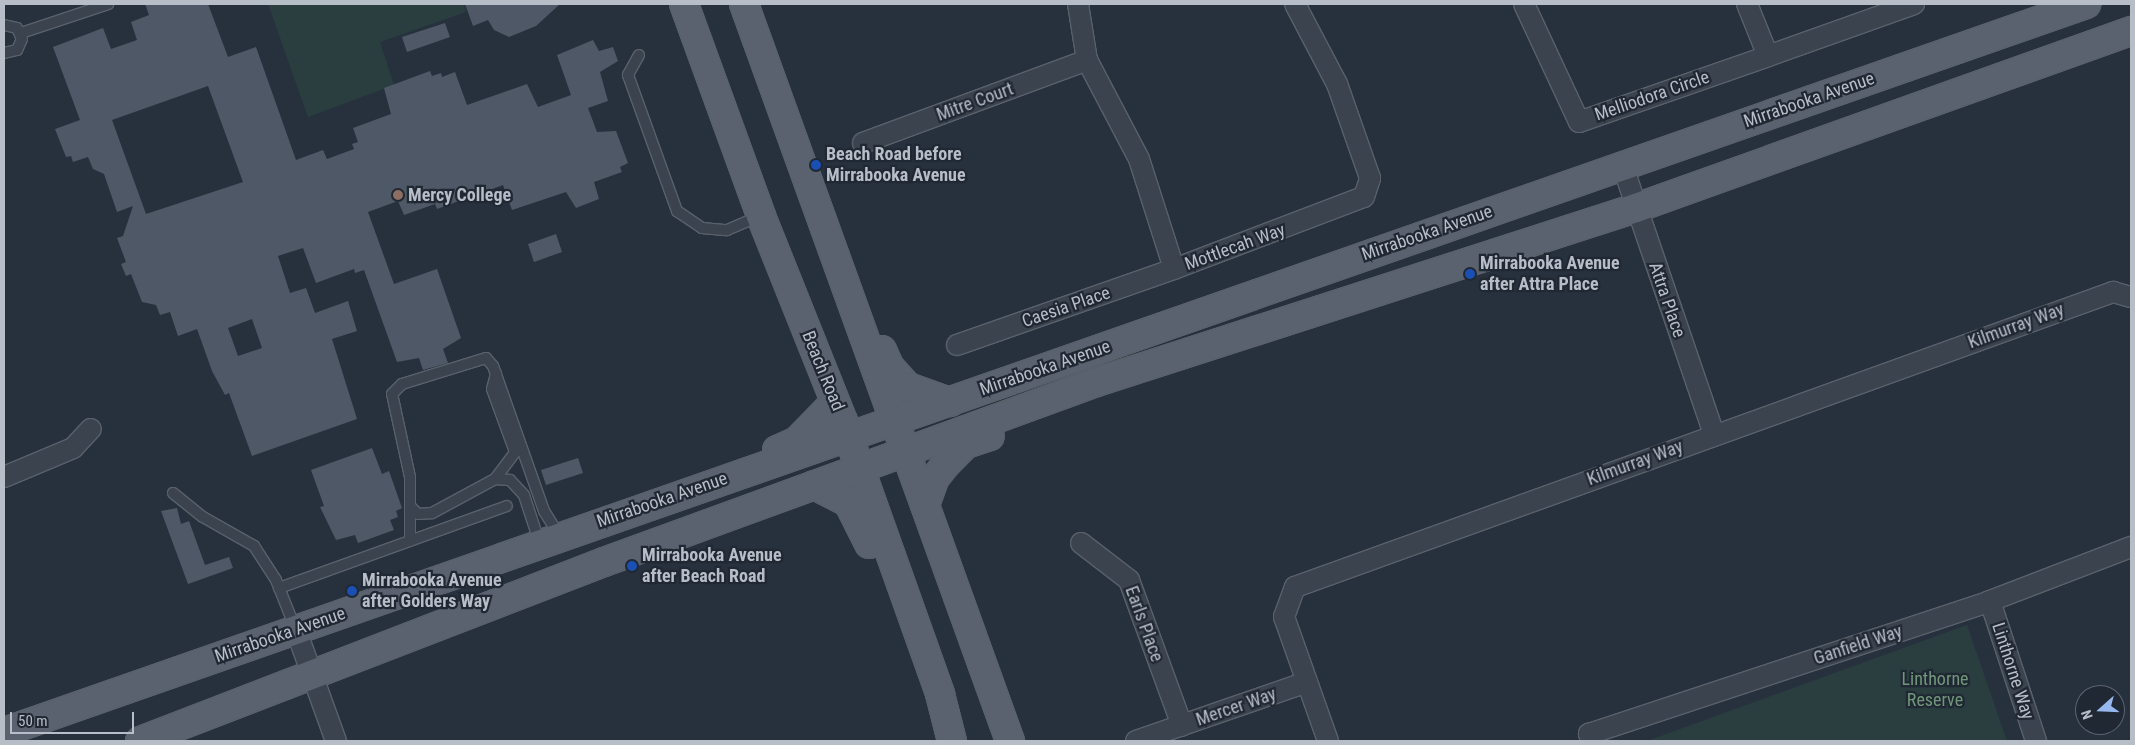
<!DOCTYPE html>
<html>
<head>
<meta charset="utf-8">
<style>
	body { margin:0 }
	#map { position:relative; width:2135px; height:745px; overflow:hidden; background:#27313e; font-family:"Roboto Condensed",sans-serif }
	div>[style] { position:absolute }
	.green>* { inset:0; background:#2a3e40 }
	.building>* { inset:0; background:#4e5866 }
	.roads { filter:drop-shadow(1px 0 #59616b) drop-shadow(-1px 0 #59616b) drop-shadow(0 1px #59616b) drop-shadow(0 -1px #59616b) }
	.lane>* { height:10px; margin:-5px; padding:0 5px; transform-origin:5px; border-radius:5px; background:#3b434e }
	.street>* { height:20px; margin:-10px; padding:0 10px; transform-origin:10px; border-radius:10px; background:#3b434e }
	.primary>* { height:28px; margin:-14px; padding:0 14px; transform-origin:14px; border-radius:14px; background:#59626e }
	.dots>* { width:14px; height:14px; translate:-50% -50%; box-sizing:border-box; border:2px solid #202833; border-radius:50% }
	span { translate:-50% -50%; white-space:nowrap; text-align:center; line-height:1.15; -webkit-text-stroke:4.5px #202833; paint-order:stroke }
	.street-label { font-size:18px; color:#b7bec8 }
	.poi-label { font-size:18px; color:#b7bec8; font-weight:700 }
	.left { translate:0 -50%; text-align:left }
	.park-label { font-size:18px; color:#71977a }
	.frame { position:absolute; inset:0; border:5px solid #b7bec8; pointer-events:none }
	.north { position:absolute; left:2075px; top:685px; width:50px; height:50px; box-sizing:border-box; background:#202833; border:1px solid #5c646f; border-radius:50%; rotate:250deg; font-size:14px; font-weight:700; line-height:20px; text-align:center; color:#b7bec8 }
	.north::after { content:''; display:block; margin:auto; width:18px; height:22px; background:#96b8ef; clip-path:polygon(50% 0,100% 100%,50% 72%,0 100%) }
	.scale { position:absolute; left:10px; top:712px; width:124px; height:22px; box-sizing:border-box; border:2px solid #b7bec8; border-top:0; padding-left:6px; font-size:15px; line-height:18px; white-space:nowrap; color:#b7bec8; -webkit-text-stroke:4px #202833; paint-order:stroke }
</style>
</head>
<body>
<div id="map">
	<div class="green">
		<i style="clip-path:polygon(268px 4px,464px 4px,466px 12px,380px 42px,394px 85px,308px 117px)"></i>
		<i style="clip-path:polygon(1967px 625px,2007px 741px,1647px 741px)"></i>
	</div>
	<div class="building">
		<i style="clip-path:polygon(evenodd,145px 4px,208px 4px,228px 57px,256px 47px,296px 160px,323px 150px,327px 159px,354px 149px,352px 144px,358px 142px,353px 128px,391px 114px,384px 88px,430px 71px,432px 76px,441px 73px,442px 77px,455px 72px,467px 105px,527px 84px,538px 107px,571px 95px,557px 55px,593px 40px,599px 51px,613px 47px,618px 61px,600px 72px,608px 101px,588px 108px,597px 132px,616px 131px,628px 163px,620px 167px,622px 172px,594px 182px,599px 199px,576px 208px,566px 192px,512px 210px,503px 185px,437px 209px,435px 204px,404px 215px,398px 201px,368px 212px,394px 284px,437px 269px,461px 338px,443px 349px,448px 363px,423px 370px,419px 358px,397px 362px,364px 270px,355px 273px,354px 269px,316px 283px,303px 248px,278px 256px,290px 293px,306px 288px,315px 313px,348px 301px,357px 331px,332px 339px,357px 419px,252px 456px,229px 393px,225px 395px,212px 371px,197px 329px,178px 336px,170px 312px,160px 315px,156px 305px,142px 302px,131px 274px,126px 276px,121px 264px,126px 262px,117px 238px,123px 236px,133px 206px,117px 212px,104px 174px,93px 169px,88px 157px,73px 162px,71px 156px,66px 157px,55px 129px,80px 120px,53px 47px,103px 28px,111px 49px,137px 40px,131px 22px,149px 15px,145px 4px,208px 86px,243px 182px,146px 214px,112px 120px,208px 86px,145px 4px,252px 319px,262px 348px,238px 356px,228px 328px,252px 319px)"></i>
		<i style="clip-path:polygon(465px 4px,560px 4px,536px 26px,509px 37px,494px 30px,488px 20px,473px 26px)"></i>
		<i style="clip-path:polygon(445px 23px,450px 37px,407px 52px,402px 37px)"></i>
		<i style="clip-path:polygon(556px 234px,562px 252px,534px 262px,528px 244px)"></i>
		<i style="clip-path:polygon(372px 448px,382px 474px,389px 471px,402px 508px,396px 511px,398px 517px,390px 520px,394px 530px,358px 543px,355px 535px,336px 540px,320px 507px,324px 506px,311px 470px)"></i>
		<i style="clip-path:polygon(578px 458px,583px 473px,546px 485px,541px 470px)"></i>
		<i style="clip-path:polygon(177px 508px,181px 524px,189px 521px,205px 565px,229px 557px,233px 568px,188px 584px,161px 511px)"></i>
	</div>
	<div class="roads">
		<div class="lane">
			<i style="left:4px;top:25px;width:13px;rotate:13deg"></i>
			<i style="left:17px;top:28px;width:12px;rotate:66deg"></i>
			<i style="left:22px;top:39px;width:12px;rotate:114deg"></i>
			<i style="left:17px;top:50px;width:13px;rotate:167deg"></i>
			<i style="left:21px;top:33px;width:92px;rotate:-18.4deg"></i>
			<i style="left:639px;top:55px;width:23px;rotate:119deg"></i>
			<i style="left:628px;top:75px;width:145px;rotate:70.2deg"></i>
			<i style="left:677px;top:211px;width:30px;rotate:34deg"></i>
			<i style="left:702px;top:228px;width:25px;rotate:5deg"></i>
			<i style="left:727px;top:230px;width:36px;rotate:-23deg"></i>
			<i style="left:495px;top:479px;width:34px;rotate:-53deg"></i>
			<i style="left:515px;top:452px;width:67px;rotate:-110.1deg"></i>
			<i style="left:492px;top:389px;width:16px;rotate:-75deg"></i>
			<i style="left:173px;top:493px;width:38px;rotate:39deg"></i>
			<i style="left:203px;top:517px;width:59px;rotate:29.6deg"></i>
			<i style="left:254px;top:546px;width:40px;rotate:57.1deg"></i>
			<i style="left:276px;top:580px;width:54px;rotate:68.2deg"></i>
			<i style="left:410px;top:506px;width:35px;rotate:90deg"></i>
			<i style="left:539px;top:541px;width:48px;rotate:-108.1deg"></i>
			<i style="left:524px;top:495px;width:21px;rotate:-133deg"></i>
			<i style="left:510px;top:480px;width:15px;rotate:-176deg"></i>
			<i style="left:495px;top:479px;width:72px;rotate:151.6deg"></i>
			<i style="left:432px;top:513px;width:14px;rotate:176deg"></i>
			<i style="left:418px;top:514px;width:11px;rotate:-135deg"></i>
			<i style="left:410px;top:506px;width:29px;rotate:-90deg"></i>
			<i style="left:410px;top:477px;width:85px;rotate:-102.2deg"></i>
			<i style="left:392px;top:394px;width:14px;rotate:-45deg"></i>
			<i style="left:402px;top:384px;width:88px;rotate:-17.2deg"></i>
			<i style="left:486px;top:358px;width:11px;rotate:49deg"></i>
			<i style="left:493px;top:366px;width:154px;rotate:70.6deg"></i>
			<i style="left:544px;top:511px;width:28px;rotate:58deg"></i>
			<i style="left:279px;top:588px;width:242px;rotate:-19.8deg"></i>
		</div>
		<div class="street">
			<i style="left:1078px;top:4px;width:57px;rotate:80.9deg"></i>
			<i style="left:1087px;top:60px;width:112px;rotate:62.3deg"></i>
			<i style="left:1139px;top:159px;width:115px;rotate:72.3deg"></i>
			<i style="left:1174px;top:269px;width:203px;rotate:-20.8deg"></i>
			<i style="left:1364px;top:197px;width:20px;rotate:-72deg"></i>
			<i style="left:1370px;top:178px;width:100px;rotate:-109.3deg"></i>
			<i style="left:1337px;top:84px;width:90px;rotate:-117.7deg"></i>
			<i style="left:1524px;top:4px;width:130px;rotate:65deg"></i>
			<i style="left:1579px;top:122px;width:200px;rotate:-19.2deg"></i>
			<i style="left:1768px;top:56px;width:56px;rotate:-112deg"></i>
			<i style="left:1768px;top:56px;width:155px;rotate:-19.6deg"></i>
			<i style="left:863px;top:143px;width:239px;rotate:-20.3deg"></i>
			<i style="left:1622px;top:164px;width:285px;rotate:71.2deg"></i>
			<i style="left:957px;top:345px;width:230px;rotate:-19.3deg"></i>
			<i style="left:4px;top:477px;width:75px;rotate:-22.8deg"></i>
			<i style="left:73px;top:448px;width:26px;rotate:-47deg"></i>
			<i style="left:1081px;top:543px;width:61px;rotate:37.6deg"></i>
			<i style="left:1129px;top:580px;width:155px;rotate:70deg"></i>
			<i style="left:1990px;top:601px;width:147px;rotate:71.8deg"></i>
			<i style="left:296px;top:630px;width:118px;rotate:70.2deg"></i>
			<i style="left:1136px;top:741px;width:181px;rotate:-19deg"></i>
			<i style="left:1328px;top:741px;width:132px;rotate:-109.5deg"></i>
			<i style="left:1284px;top:617px;width:32px;rotate:-70deg"></i>
			<i style="left:1295px;top:587px;width:870px;rotate:-19.83deg"></i>
			<i style="left:2113px;top:292px;width:19px;rotate:16deg"></i>
			<i style="left:1592px;top:741px;width:8px;rotate:-113deg"></i>
			<i style="left:1589px;top:734px;width:422px;rotate:-18.3deg"></i>
			<i style="left:1990px;top:601px;width:151px;rotate:-21deg"></i>
		</div>
		<div class="primary">
			<i style="left:684px;top:4px;width:226px;rotate:70deg"></i>
			<i style="left:761px;top:216px;width:221px;rotate:68.2deg"></i>
			<i style="left:843px;top:421px;width:290px;rotate:70.4deg"></i>
			<i style="left:940px;top:694px;width:49px;rotate:75.7deg"></i>
			<i style="left:744px;top:4px;width:784px;rotate:70.15deg"></i>
			<i style="left:882px;top:350px;width:17px;rotate:66deg"></i>
			<i style="left:889px;top:366px;width:28px;rotate:48deg"></i>
			<i style="left:908px;top:387px;width:45px;rotate:19.7deg"></i>
			<i style="left:777px;top:450px;width:22px;rotate:-24deg"></i>
			<i style="left:797px;top:441px;width:54px;rotate:-45.7deg"></i>
			<i style="left:814px;top:485px;width:38px;rotate:27deg"></i>
			<i style="left:848px;top:502px;width:47px;rotate:63.4deg"></i>
			<i style="left:925px;top:505px;width:29px;rotate:-70deg"></i>
			<i style="left:935px;top:478px;width:18px;rotate:-52deg"></i>
			<i style="left:946px;top:464px;width:28px;rotate:-45deg"></i>
			<i style="left:966px;top:444px;width:25px;rotate:-18deg"></i>
			<i style="left:4px;top:732px;width:2206px;rotate:-19.27deg"></i>
			<i style="left:140px;top:741px;width:497px;rotate:-21.1deg"></i>
			<i style="left:604px;top:562px;width:525px;rotate:-20.06deg"></i>
			<i style="left:1097px;top:382px;width:566px;rotate:-17.89deg"></i>
			<i style="left:1636px;top:208px;width:526px;rotate:-19.68deg"></i>
		</div>
	</div>
	<div class="dots">
		<i style="left:816px;top:165px;background:#1a4fb4"></i>
		<i style="left:398px;top:195px;background:#8d6e63"></i>
		<i style="left:1470px;top:274px;background:#1a4fb4"></i>
		<i style="left:632px;top:566px;background:#1a4fb4"></i>
		<i style="left:352px;top:591px;background:#1a4fb4"></i>
	</div>
	<div class="street-label">
		<span style="left:1652px;top:96px;rotate:-19deg">Melliodora Circle</span>
		<span style="left:1809px;top:100px;rotate:-19deg">Mirrabooka Avenue</span>
		<span style="left:975px;top:102px;rotate:-20deg">Mitre Court</span>
		<span style="left:1427px;top:233px;rotate:-19deg">Mirrabooka Avenue</span>
		<span style="left:1235px;top:247px;rotate:-20deg">Mottlecah Way</span>
		<span style="left:1667px;top:300px;rotate:71deg">Attra Place</span>
		<span style="left:1066px;top:307px;rotate:-19deg">Caesia Place</span>
		<span style="left:2016px;top:326px;rotate:-20deg">Kilmurray Way</span>
		<span style="left:1045px;top:368px;rotate:-19deg">Mirrabooka Avenue</span>
		<span style="left:823px;top:371px;rotate:68deg">Beach Road</span>
		<span style="left:1635px;top:463px;rotate:-20deg">Kilmurray Way</span>
		<span style="left:662px;top:500px;rotate:-19deg">Mirrabooka Avenue</span>
		<span style="left:1144px;top:624px;rotate:70deg">Earls Place</span>
		<span style="left:280px;top:635px;rotate:-19deg">Mirrabooka Avenue</span>
		<span style="left:1858px;top:645px;rotate:-18deg">Ganfield Way</span>
		<span style="left:2013px;top:671px;rotate:72deg">Linthorne Way</span>
		<span style="left:1236px;top:707px;rotate:-19deg">Mercer Way</span>
	</div>
	<div class="poi-label">
		<span class="left" style="left:826px;top:165px">Beach Road before<br>Mirrabooka Avenue</span>
		<span class="left" style="left:408px;top:195px">Mercy College</span>
		<span class="left" style="left:1480px;top:274px">Mirrabooka Avenue<br>after Attra Place</span>
		<span class="left" style="left:642px;top:566px">Mirrabooka Avenue<br>after Beach Road</span>
		<span class="left" style="left:362px;top:591px">Mirrabooka Avenue<br>after Golders Way</span>
	</div>
	<div class="park-label">
		<span style="left:1935px;top:690px">Linthorne<br>Reserve</span>
	</div>
	<div class="frame"></div>
	<div class="north">N</div>
	<div class="scale">50 m</div>
</div>
</body>
</html>
